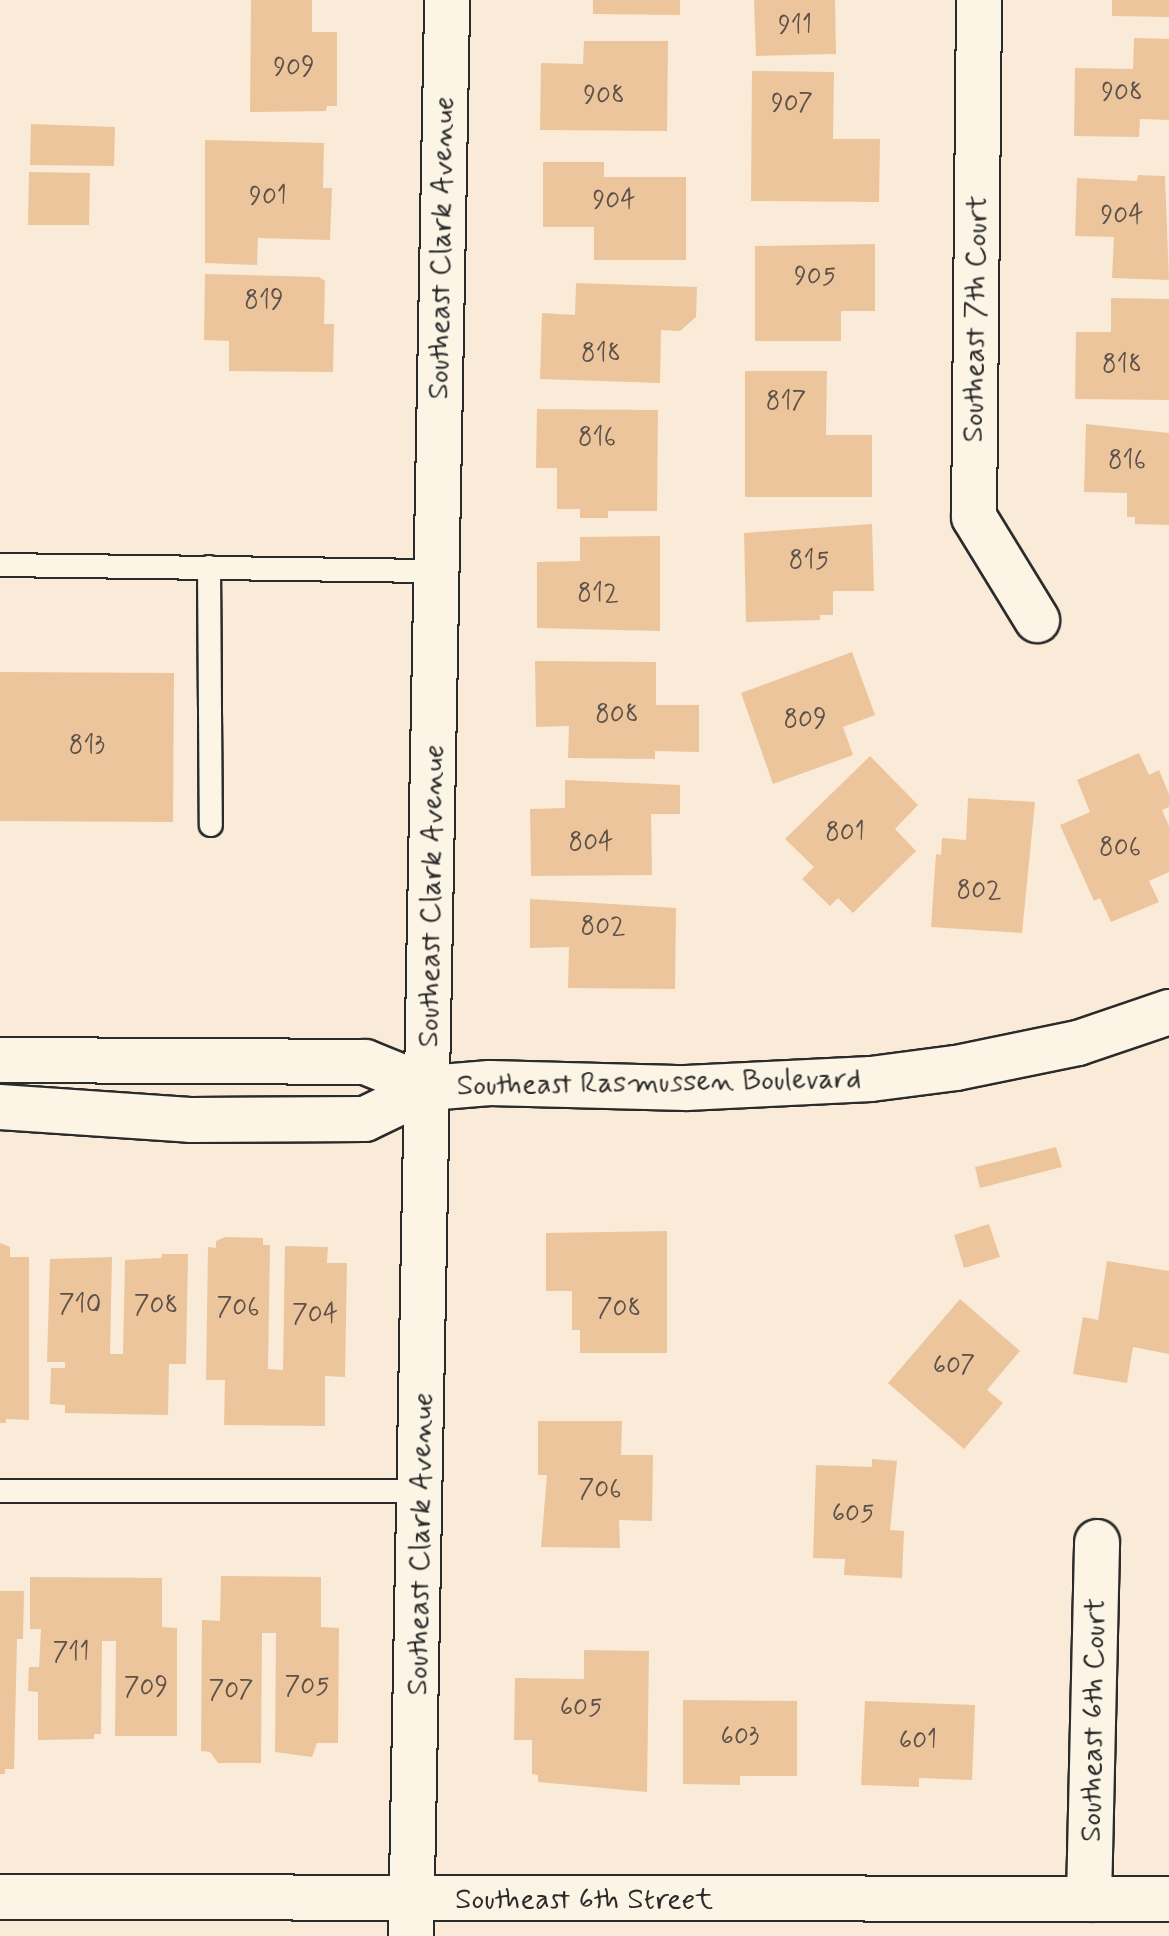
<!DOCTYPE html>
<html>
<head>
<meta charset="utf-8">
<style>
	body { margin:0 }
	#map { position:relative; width:1169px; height:1936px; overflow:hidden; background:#f9ebd7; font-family:Mynerve,sans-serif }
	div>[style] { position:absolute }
	.building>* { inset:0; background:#edc59d }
	.roads { filter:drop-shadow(2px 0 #2b2b2b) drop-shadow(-2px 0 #2b2b2b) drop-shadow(0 2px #2b2b2b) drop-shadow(0 -2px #2b2b2b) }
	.service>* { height:22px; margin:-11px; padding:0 11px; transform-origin:11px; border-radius:11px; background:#fcf5e5 }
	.minor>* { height:44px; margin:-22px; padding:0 22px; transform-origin:22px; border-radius:22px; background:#fcf5e5 }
	.tertiary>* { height:44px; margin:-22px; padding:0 22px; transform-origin:22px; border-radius:22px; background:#fcf5e5 }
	span { translate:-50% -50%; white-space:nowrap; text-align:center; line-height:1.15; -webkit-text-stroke:6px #fcf5e5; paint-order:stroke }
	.number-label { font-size:26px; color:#5c5248 }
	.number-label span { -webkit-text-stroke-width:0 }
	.street-label { font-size:30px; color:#2b2b2b }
</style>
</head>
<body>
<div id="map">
	<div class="building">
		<i style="clip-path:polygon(251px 0,312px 0,312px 32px,337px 32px,337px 106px,327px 106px,326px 111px,250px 112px)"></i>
		<i style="clip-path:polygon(593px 0,680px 0,680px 15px,593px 14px)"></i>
		<i style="clip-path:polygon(754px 0,835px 0,836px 54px,756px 56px)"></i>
		<i style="clip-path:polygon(1112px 0,1169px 0,1169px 17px,1112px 16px)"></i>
		<i style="clip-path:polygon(1134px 38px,1169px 39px,1169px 120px,1140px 119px,1139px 137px,1074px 136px,1075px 68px,1133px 69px)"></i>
		<i style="clip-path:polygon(584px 41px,668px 41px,667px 131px,540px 130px,541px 63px,583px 64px)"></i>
		<i style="clip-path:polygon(752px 71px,834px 72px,833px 139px,880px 139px,879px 202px,751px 201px)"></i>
		<i style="clip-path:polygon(31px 124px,115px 127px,114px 166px,30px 165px)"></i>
		<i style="clip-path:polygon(205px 140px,324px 143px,323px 188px,332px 188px,330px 240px,258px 238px,257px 265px,205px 263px)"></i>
		<i style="clip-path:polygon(543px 162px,604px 162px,604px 177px,686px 177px,686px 260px,594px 260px,594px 227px,543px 227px)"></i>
		<i style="clip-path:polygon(29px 172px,90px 173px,89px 225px,28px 225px)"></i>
		<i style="clip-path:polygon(1138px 175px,1165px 176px,1169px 280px,1112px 278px,1114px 237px,1075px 236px,1077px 178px,1137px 181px)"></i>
		<i style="clip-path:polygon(875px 244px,875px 311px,841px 311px,841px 341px,755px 341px,755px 246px)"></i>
		<i style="clip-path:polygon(205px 274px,319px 277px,325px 281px,324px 324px,334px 324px,333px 372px,229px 371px,229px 341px,204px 340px)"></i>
		<i style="clip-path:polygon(576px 283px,697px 287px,696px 317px,680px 331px,661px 330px,660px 383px,540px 379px,542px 313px,575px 315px)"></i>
		<i style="clip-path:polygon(1111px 298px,1169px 299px,1169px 400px,1075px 399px,1076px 332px,1111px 332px)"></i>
		<i style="clip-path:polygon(745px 371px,827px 371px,826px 435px,872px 435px,872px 497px,745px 497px)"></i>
		<i style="clip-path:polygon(537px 409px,658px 410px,657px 511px,608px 511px,608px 518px,580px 518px,580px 509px,557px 509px,557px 468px,536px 468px)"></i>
		<i style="clip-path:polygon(1086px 424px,1169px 433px,1169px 525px,1135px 524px,1135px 517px,1127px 517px,1127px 493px,1084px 492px)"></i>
		<i style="clip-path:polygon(872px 524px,874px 591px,833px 591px,833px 615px,820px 615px,820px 620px,746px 622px,744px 533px)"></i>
		<i style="clip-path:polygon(660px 536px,660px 631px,537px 628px,537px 562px,580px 561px,580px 537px)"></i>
		<i style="clip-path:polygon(852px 652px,875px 715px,843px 727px,853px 755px,773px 784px,741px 693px)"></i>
		<i style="clip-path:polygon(535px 661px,656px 662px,656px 705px,699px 705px,699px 752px,655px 751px,655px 759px,568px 758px,569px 726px,536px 727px)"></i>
		<i style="clip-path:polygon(0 672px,174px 673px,173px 822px,0 821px)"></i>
		<i style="clip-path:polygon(1139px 753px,1149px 775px,1159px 770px,1169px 794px,1169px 807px,1162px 810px,1169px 826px,1169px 872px,1149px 881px,1159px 902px,1111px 922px,1100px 898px,1094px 901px,1060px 825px,1090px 812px,1077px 780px)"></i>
		<i style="clip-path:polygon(870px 756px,918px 805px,895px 829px,916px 851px,853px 913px,838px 898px,830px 906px,802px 879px,814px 867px,785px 839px)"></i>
		<i style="clip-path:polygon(565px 780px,680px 785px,680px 814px,651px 814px,652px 875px,531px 876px,530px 809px,565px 808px)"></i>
		<i style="clip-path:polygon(968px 798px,1035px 802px,1022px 933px,931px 927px,936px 854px,941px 855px,942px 838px,966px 840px)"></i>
		<i style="clip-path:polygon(530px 899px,676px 908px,675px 989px,568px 988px,569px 947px,530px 948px)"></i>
		<i style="clip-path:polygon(1056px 1147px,1062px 1167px,980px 1188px,975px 1167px)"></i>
		<i style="clip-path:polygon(989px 1224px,1000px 1257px,964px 1268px,954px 1235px)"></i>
		<i style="clip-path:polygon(667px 1231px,667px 1353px,580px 1353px,580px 1330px,572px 1330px,572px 1291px,546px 1291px,546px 1233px)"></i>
		<i style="clip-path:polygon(225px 1237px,263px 1238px,263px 1245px,270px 1245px,268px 1369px,283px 1370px,285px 1246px,328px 1247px,327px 1263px,347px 1263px,345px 1377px,325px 1376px,325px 1426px,224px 1425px,225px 1380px,206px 1380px,208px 1247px,216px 1248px,216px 1241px)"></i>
		<i style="clip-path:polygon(0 1243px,10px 1247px,10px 1257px,29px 1257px,29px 1420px,6px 1419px,6px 1423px,0 1423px)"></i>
		<i style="clip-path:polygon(162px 1254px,188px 1254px,186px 1364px,169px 1364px,168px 1415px,65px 1413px,65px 1405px,50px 1404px,51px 1368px,65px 1368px,65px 1362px,47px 1362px,50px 1259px,112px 1257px,110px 1354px,123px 1354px,125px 1260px,161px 1258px)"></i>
		<i style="clip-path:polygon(1107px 1261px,1169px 1271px,1169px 1354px,1133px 1347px,1127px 1383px,1073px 1374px,1083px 1317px,1098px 1320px)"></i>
		<i style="clip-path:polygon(960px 1299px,1020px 1351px,987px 1390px,1003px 1403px,964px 1449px,888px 1383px)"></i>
		<i style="clip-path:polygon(538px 1421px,622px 1421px,621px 1455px,653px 1455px,652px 1521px,619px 1520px,620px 1548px,541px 1547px,547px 1475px,538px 1475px)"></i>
		<i style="clip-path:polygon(872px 1459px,897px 1461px,890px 1530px,904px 1531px,902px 1578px,844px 1575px,845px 1559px,813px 1558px,816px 1465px,872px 1467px)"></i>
		<i style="clip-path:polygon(221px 1576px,321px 1577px,321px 1627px,339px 1628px,338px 1743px,317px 1743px,312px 1757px,275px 1752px,276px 1633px,262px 1633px,261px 1763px,218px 1763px,210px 1752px,201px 1751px,202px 1620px,220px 1621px)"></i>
		<i style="clip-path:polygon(30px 1577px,162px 1578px,162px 1627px,177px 1628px,177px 1736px,115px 1736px,116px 1641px,102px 1641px,101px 1734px,94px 1734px,94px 1739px,38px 1740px,38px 1692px,28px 1691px,29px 1667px,39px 1667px,41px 1629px,30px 1629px)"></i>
		<i style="clip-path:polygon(0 1591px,24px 1591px,23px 1639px,17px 1639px,14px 1769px,5px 1769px,5px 1774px,0 1774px)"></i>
		<i style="clip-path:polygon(584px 1650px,649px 1651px,647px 1792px,538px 1782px,538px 1775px,532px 1774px,532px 1740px,514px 1740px,515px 1678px,584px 1679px)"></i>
		<i style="clip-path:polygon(683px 1700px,797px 1701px,797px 1776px,740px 1776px,740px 1785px,683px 1784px)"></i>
		<i style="clip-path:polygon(865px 1701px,975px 1705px,972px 1780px,919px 1778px,919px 1787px,861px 1785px)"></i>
	</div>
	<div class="roads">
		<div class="service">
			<i style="left:0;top:565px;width:437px;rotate:0.8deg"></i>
			<i style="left:209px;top:567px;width:258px;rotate:89.6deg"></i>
			<i style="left:0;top:1491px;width:423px"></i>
		</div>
		<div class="minor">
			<i style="left:979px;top:0;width:517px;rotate:90.55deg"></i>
			<i style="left:974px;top:517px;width:121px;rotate:58.5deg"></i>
			<i style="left:0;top:1897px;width:1169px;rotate:0.1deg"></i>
			<i style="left:1089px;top:1899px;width:357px;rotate:-88.7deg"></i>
			<i style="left:411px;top:1936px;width:1936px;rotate:-88.93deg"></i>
		</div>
		<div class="tertiary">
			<i style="left:0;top:1060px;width:365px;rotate:0.3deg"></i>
			<i style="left:365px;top:1062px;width:69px;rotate:22.1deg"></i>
			<i style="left:0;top:1107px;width:190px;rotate:3.9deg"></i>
			<i style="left:190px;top:1120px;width:175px;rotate:-0.3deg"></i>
			<i style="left:365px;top:1119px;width:71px;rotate:-25.8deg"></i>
			<i style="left:429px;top:1088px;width:61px;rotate:-4.7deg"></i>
			<i style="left:490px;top:1083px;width:196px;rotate:1.5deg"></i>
			<i style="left:686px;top:1088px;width:185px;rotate:-2.8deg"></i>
			<i style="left:871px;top:1079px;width:86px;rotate:-7.4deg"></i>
			<i style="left:956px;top:1068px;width:125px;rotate:-11.6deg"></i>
			<i style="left:1078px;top:1043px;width:96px;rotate:-18.8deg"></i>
		</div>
	</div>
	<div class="number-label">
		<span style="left:795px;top:27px">911</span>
		<span style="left:294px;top:69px">909</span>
		<span style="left:1122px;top:94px">908</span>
		<span style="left:604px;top:97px">908</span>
		<span style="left:792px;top:105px">907</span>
		<span style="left:268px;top:198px">901</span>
		<span style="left:614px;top:202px">904</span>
		<span style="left:1122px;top:217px">904</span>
		<span style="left:815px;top:278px">905</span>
		<span style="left:264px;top:302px">819</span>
		<span style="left:601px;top:355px">818</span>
		<span style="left:1122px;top:366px">818</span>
		<span style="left:786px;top:403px">817</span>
		<span style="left:597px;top:439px">816</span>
		<span style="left:1127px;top:462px">816</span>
		<span style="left:809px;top:562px">815</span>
		<span style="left:598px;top:595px">812</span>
		<span style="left:617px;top:716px">808</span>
		<span style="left:805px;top:721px">809</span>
		<span style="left:87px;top:747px">813</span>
		<span style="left:845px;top:834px">801</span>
		<span style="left:591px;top:844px">804</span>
		<span style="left:1120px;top:849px">806</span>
		<span style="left:979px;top:892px">802</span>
		<span style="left:603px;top:928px">802</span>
		<span style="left:80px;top:1306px">710</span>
		<span style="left:156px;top:1307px">708</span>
		<span style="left:238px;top:1309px">706</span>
		<span style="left:619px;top:1310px">708</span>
		<span style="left:315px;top:1316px">704</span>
		<span style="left:954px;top:1367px">607</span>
		<span style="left:600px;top:1491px">706</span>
		<span style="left:853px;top:1515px">605</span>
		<span style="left:71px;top:1654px">711</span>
		<span style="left:307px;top:1688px">705</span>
		<span style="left:146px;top:1689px">709</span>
		<span style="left:231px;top:1692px">707</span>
		<span style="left:581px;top:1709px">605</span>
		<span style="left:740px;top:1738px">603</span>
		<span style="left:918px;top:1742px">601</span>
	</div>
	<div class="street-label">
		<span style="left:442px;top:248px;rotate:-89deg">Southeast Clark Avenue</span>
		<span style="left:976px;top:319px;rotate:-89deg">Southeast 7th Court</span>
		<span style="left:432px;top:896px;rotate:-89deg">Southeast Clark Avenue</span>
		<span style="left:659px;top:1083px;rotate:-1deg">Southeast Rasmussen Boulevard</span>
		<span style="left:421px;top:1544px;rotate:-89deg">Southeast Clark Avenue</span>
		<span style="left:1094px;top:1720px;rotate:-89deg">Southeast 6th Court</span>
		<span style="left:584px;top:1900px">Southeast 6th Street</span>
	</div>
</div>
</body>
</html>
